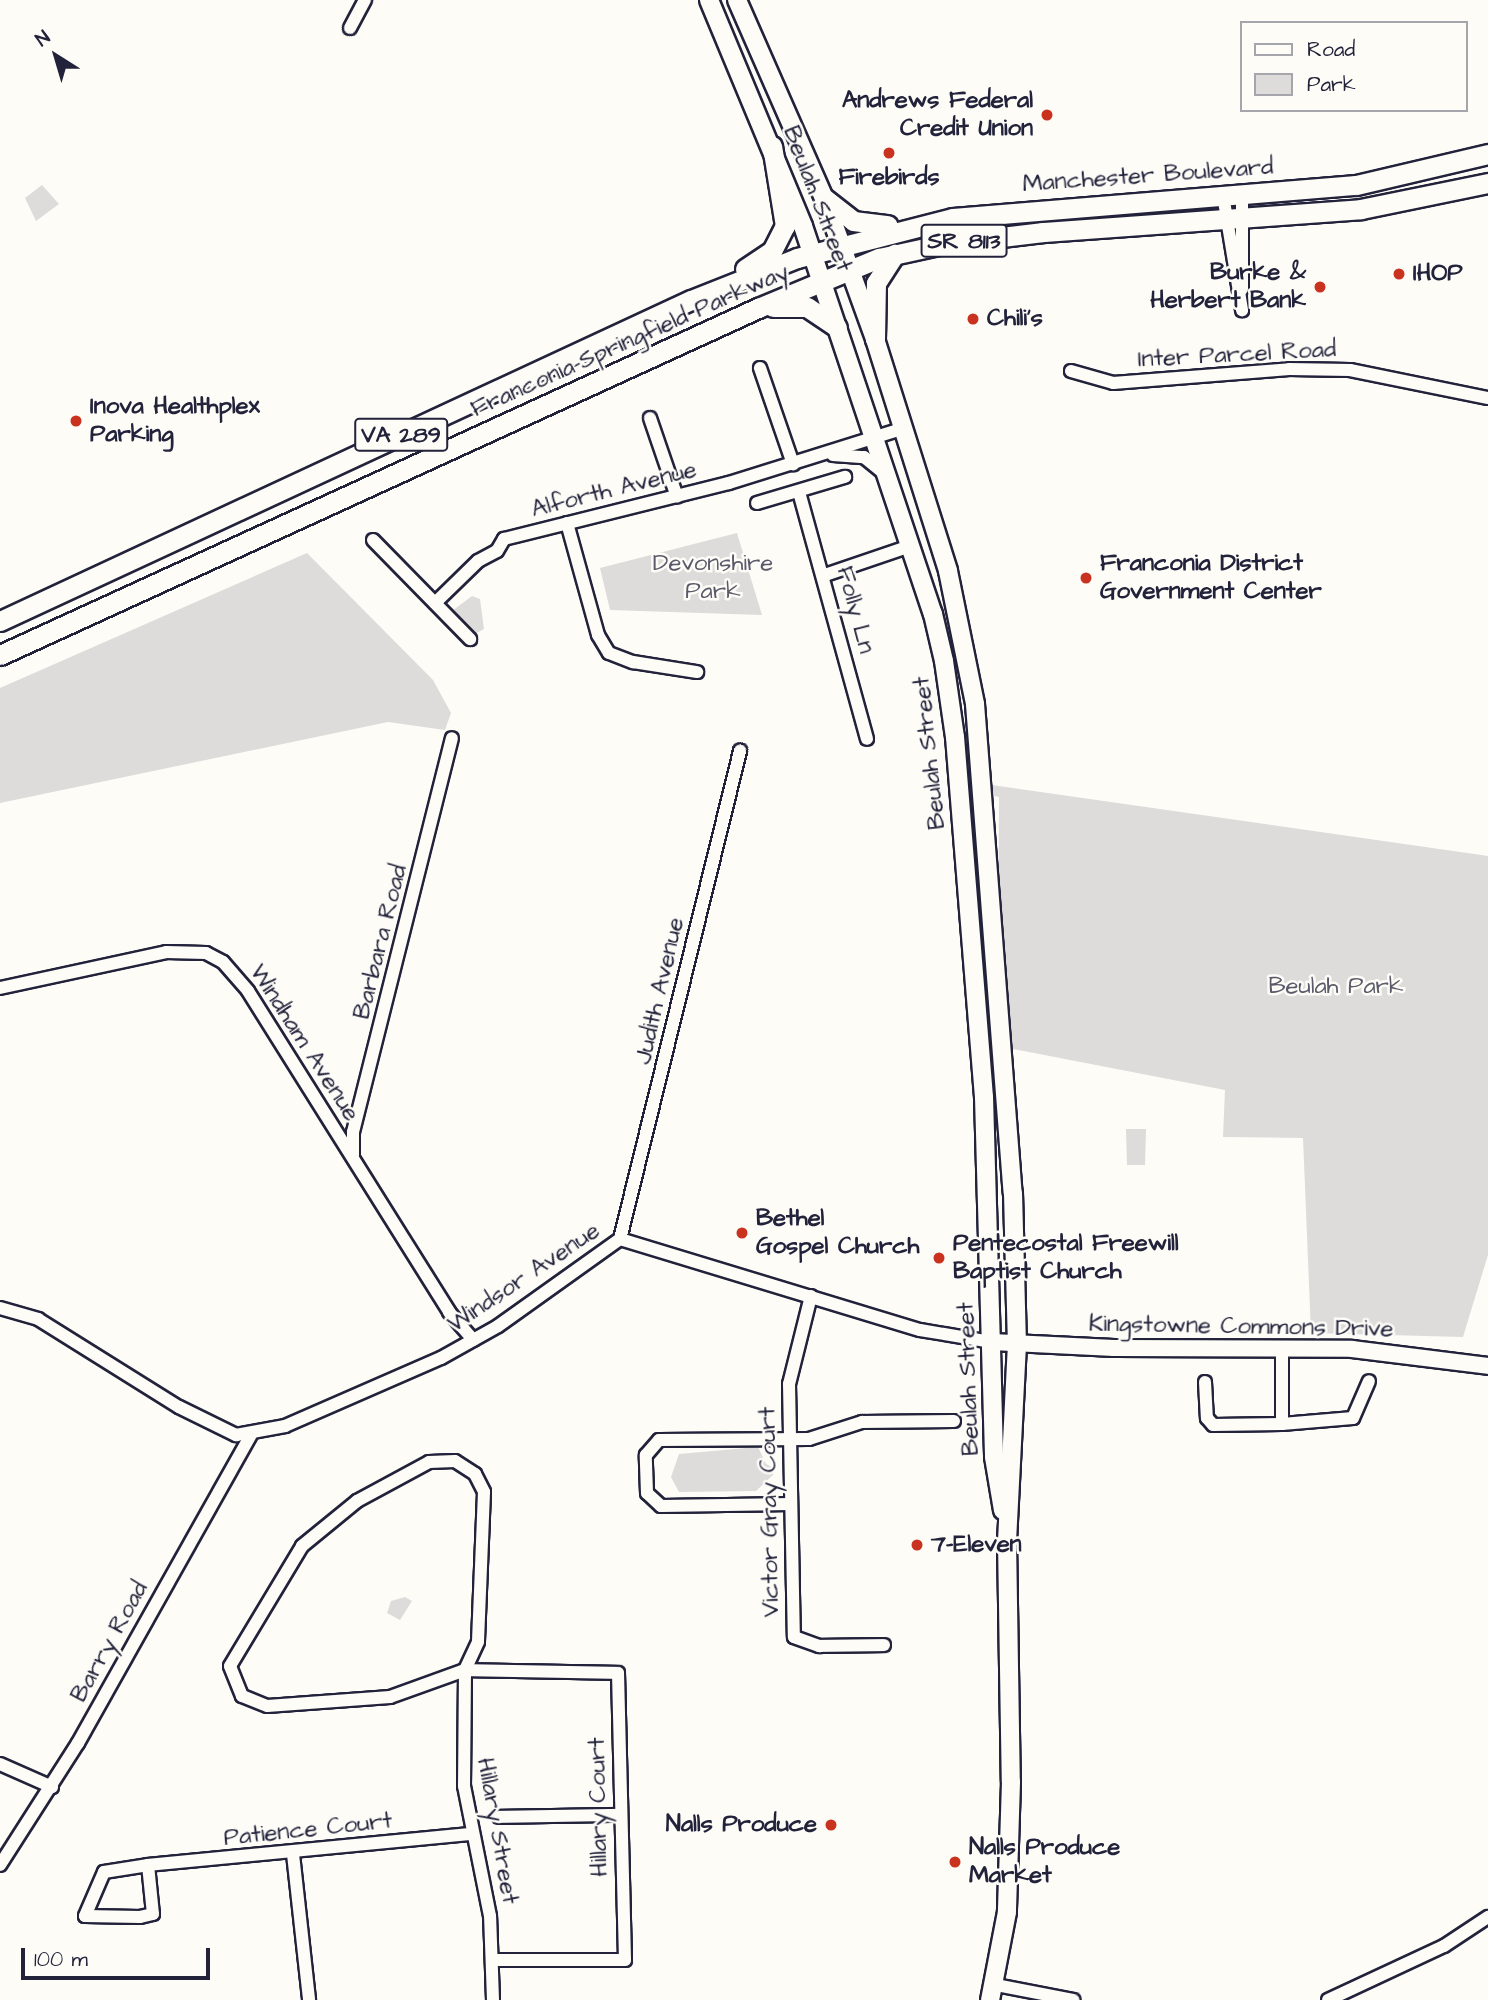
<!DOCTYPE html>
<html>
<head>
<meta charset="utf-8">
<style>
	body { margin:0 }
	#map { position:relative; width:1488px; height:2000px; overflow:hidden; background:#fdfcf7; font-family:"Architects Daughter",sans-serif }
	div>[style] { position:absolute }
	.green>* { inset:0; background:#dddcdb }
	.roads { filter:drop-shadow(2px 0 #22223b) drop-shadow(-2px 0 #22223b) drop-shadow(0 2px #22223b) drop-shadow(0 -2px #22223b) }
	.minor>* { height:12px; margin:-6px; padding:0 6px; transform-origin:6px; border-radius:6px; background:#fdfcf7 }
	.tertiary>* { height:16px; margin:-8px; padding:0 8px; transform-origin:8px; border-radius:8px; background:#fdfcf7 }
	.secondary>* { height:18px; margin:-9px; padding:0 9px; transform-origin:9px; border-radius:9px; background:#fdfcf7 }
	.primary>* { height:19px; margin:-9.5px; padding:0 9.5px; transform-origin:9.5px; border-radius:9.5px; background:#fdfcf7 }
	.dots>* { width:19px; height:19px; translate:-50% -50%; box-sizing:border-box; border:4px solid #fdfcf7; border-radius:50% }
	span { translate:-50% -50%; white-space:nowrap; text-align:center; line-height:1.15; -webkit-text-stroke:5px #fdfcf7; paint-order:stroke }
	.shield-label span { padding:2px 5px; background:#fdfcf7; border:2px solid; border-radius:5px; -webkit-text-stroke-width:0 }
	.shield-label { font-size:23px; color:#22223b; font-weight:700 }
	.poi-label { font-size:24px; color:#22223b; font-weight:700 }
	.right { translate:-100% -50%; text-align:right }
	.left { translate:0 -50%; text-align:left }
	.street-label { font-size:24px; color:#22223b }
	.park-label { font-size:24px; color:#5a5a6b }
	.legend { position:absolute; left:1240px; top:21px; width:228px; height:91px; box-sizing:border-box; background:#fdfcf7; border:2px solid #a5a5ac; margin:0; padding:9px 12px; list-style:none; font-size:21px; color:#22223b }
	.legend li { display:flex; align-items:center; gap:14px; height:35px }
	.legend b { width:35px; border:2px solid #a5a5ac }
	.north { position:absolute; left:21px; top:21px; width:70px; height:70px; -webkit-text-stroke:5px #fdfcf7; paint-order:stroke; rotate:323deg; font-size:19px; font-weight:700; line-height:28px; text-align:center; color:#22223b }
	.north::after { content:''; display:block; margin:auto; width:24px; height:32px; background:#22223b; clip-path:polygon(50% 0,100% 100%,50% 72%,0 100%) }
	.scale { position:absolute; left:21px; top:1948px; width:189px; height:32px; box-sizing:border-box; border:4px solid #22223b; border-top:0; padding-left:9px; font-size:21px; line-height:24px; white-space:nowrap; color:#22223b; -webkit-text-stroke:5px #fdfcf7; paint-order:stroke }
</style>
</head>
<body>
<div id="map">
	<div class="green">
		<i style="clip-path:polygon(42px 185px,59px 204px,36px 221px,25px 198px)"></i>
		<i style="clip-path:polygon(737px 533px,762px 615px,610px 610px,600px 568px)"></i>
		<i style="clip-path:polygon(307px 553px,433px 680px,451px 713px,445px 730px,388px 722px,0 803px,0 688px)"></i>
		<i style="clip-path:polygon(472px 596px,480px 599px,484px 629px,475px 634px,452px 611px)"></i>
		<i style="clip-path:polygon(985px 784px,1488px 856px,1488px 1255px,1463px 1337px,1311px 1333px,1303px 1138px,1223px 1137px,1225px 1090px,998px 1046px,999px 797px,985px 794px)"></i>
		<i style="clip-path:polygon(1126px 1129px,1146px 1129px,1145px 1165px,1127px 1165px)"></i>
		<i style="clip-path:polygon(758px 1447px,766px 1464px,774px 1468px,773px 1475px,756px 1491px,679px 1492px,671px 1477px,679px 1454px)"></i>
		<i style="clip-path:polygon(405px 1597px,412px 1601px,400px 1620px,387px 1613px,391px 1601px)"></i>
	</div>
	<div class="roads">
		<div class="minor">
			<i style="left:350px;top:28px;width:32px;rotate:-62deg"></i>
			<i style="left:1242px;top:194px;width:95px;rotate:90deg"></i>
			<i style="left:1223px;top:195px;width:117px;rotate:80.6deg"></i>
			<i style="left:760px;top:368px;width:102px;rotate:71deg"></i>
			<i style="left:1071px;top:371px;width:44px;rotate:15.9deg"></i>
			<i style="left:1113px;top:383px;width:177px;rotate:-4.5deg"></i>
			<i style="left:1289px;top:369px;width:61px;rotate:0.9deg"></i>
			<i style="left:1350px;top:370px;width:141px;rotate:11.5deg"></i>
			<i style="left:650px;top:418px;width:83px;rotate:71.1deg"></i>
			<i style="left:833px;top:455px;width:31px;rotate:4deg"></i>
			<i style="left:864px;top:457px;width:27px;rotate:39deg"></i>
			<i style="left:799px;top:492px;width:256px;rotate:74.6deg"></i>
			<i style="left:757px;top:503px;width:92px;rotate:-16.5deg"></i>
			<i style="left:567px;top:523px;width:116px;rotate:74.5deg"></i>
			<i style="left:598px;top:635px;width:21px;rotate:59deg"></i>
			<i style="left:609px;top:653px;width:26px;rotate:21deg"></i>
			<i style="left:633px;top:662px;width:65px;rotate:8.9deg"></i>
			<i style="left:373px;top:540px;width:139px;rotate:45.6deg"></i>
			<i style="left:825px;top:575px;width:90px;rotate:-18.8deg"></i>
			<i style="left:435px;top:603px;width:60px;rotate:-44.3deg"></i>
			<i style="left:478px;top:561px;width:21px;rotate:-28deg"></i>
			<i style="left:497px;top:551px;width:14px;rotate:-60deg"></i>
			<i style="left:504px;top:539px;width:232px;rotate:-14deg"></i>
			<i style="left:729px;top:483px;width:183px;rotate:-17.4deg"></i>
			<i style="left:0;top:988px;width:170px;rotate:-12.2deg"></i>
			<i style="left:166px;top:952px;width:40px;rotate:1.4deg"></i>
			<i style="left:206px;top:953px;width:19px;rotate:28deg"></i>
			<i style="left:223px;top:962px;width:38px;rotate:49deg"></i>
			<i style="left:248px;top:991px;width:379px;rotate:57.9deg"></i>
			<i style="left:449px;top:1312px;width:37px;rotate:49deg"></i>
			<i style="left:353px;top:1155px;width:23px;rotate:-90deg"></i>
			<i style="left:353px;top:1132px;width:406px;rotate:-75.9deg"></i>
			<i style="left:620px;top:1239px;width:503px;rotate:-76.18deg"></i>
			<i style="left:811px;top:1296px;width:91px;rotate:104deg"></i>
			<i style="left:789px;top:1384px;width:253px;rotate:88.9deg"></i>
			<i style="left:794px;top:1637px;width:27px;rotate:20deg"></i>
			<i style="left:819px;top:1646px;width:65px;rotate:-0.9deg"></i>
			<i style="left:0;top:1308px;width:40px;rotate:16deg"></i>
			<i style="left:38px;top:1319px;width:166px;rotate:32deg"></i>
			<i style="left:179px;top:1407px;width:64px;rotate:26.2deg"></i>
			<i style="left:236px;top:1435px;width:50px;rotate:-10.4deg"></i>
			<i style="left:285px;top:1426px;width:170px;rotate:-23.6deg"></i>
			<i style="left:441px;top:1358px;width:65px;rotate:-29.3deg"></i>
			<i style="left:498px;top:1326px;width:150px;rotate:-35.5deg"></i>
			<i style="left:620px;top:1239px;width:313px;rotate:16.9deg"></i>
			<i style="left:920px;top:1330px;width:73px;rotate:9.5deg"></i>
			<i style="left:1205px;top:1382px;width:36px;rotate:87deg"></i>
			<i style="left:1207px;top:1418px;width:9px;rotate:49deg"></i>
			<i style="left:1213px;top:1425px;width:69px;rotate:-0.8deg"></i>
			<i style="left:1282px;top:1424px;width:77px;rotate:-90deg"></i>
			<i style="left:1282px;top:1424px;width:71px;rotate:-4.8deg"></i>
			<i style="left:1353px;top:1418px;width:40px;rotate:-66.6deg"></i>
			<i style="left:455px;top:1461px;width:24px;rotate:33deg"></i>
			<i style="left:475px;top:1474px;width:20px;rotate:63deg"></i>
			<i style="left:484px;top:1492px;width:150px;rotate:92.3deg"></i>
			<i style="left:478px;top:1642px;width:31px;rotate:115deg"></i>
			<i style="left:465px;top:1670px;width:80px;rotate:160.2deg"></i>
			<i style="left:390px;top:1697px;width:123px;rotate:175.8deg"></i>
			<i style="left:267px;top:1706px;width:27px;rotate:-158deg"></i>
			<i style="left:242px;top:1696px;width:32px;rotate:-112deg"></i>
			<i style="left:230px;top:1666px;width:140px;rotate:-59deg"></i>
			<i style="left:302px;top:1546px;width:71px;rotate:-39.3deg"></i>
			<i style="left:357px;top:1501px;width:82px;rotate:-28.4deg"></i>
			<i style="left:429px;top:1462px;width:26px;rotate:-2deg"></i>
			<i style="left:791px;top:1504px;width:130px;rotate:179.1deg"></i>
			<i style="left:661px;top:1506px;width:19px;rotate:-137deg"></i>
			<i style="left:647px;top:1493px;width:38px;rotate:-92deg"></i>
			<i style="left:646px;top:1455px;width:20px;rotate:-49deg"></i>
			<i style="left:659px;top:1440px;width:150px;rotate:-0.4deg"></i>
			<i style="left:809px;top:1439px;width:56px;rotate:-17.8deg"></i>
			<i style="left:862px;top:1422px;width:92px;rotate:-0.6deg"></i>
			<i style="left:0;top:1764px;width:57px;rotate:23.9deg"></i>
			<i style="left:499px;top:1817px;width:120px;rotate:-1deg"></i>
			<i style="left:293px;top:1854px;width:147px;rotate:83.7deg"></i>
			<i style="left:0;top:1865px;width:145px;rotate:-57.4deg"></i>
			<i style="left:78px;top:1743px;width:353px;rotate:-60.7deg"></i>
			<i style="left:148px;top:1865px;width:325px;rotate:-5.5deg"></i>
			<i style="left:148px;top:1865px;width:49px;rotate:84.2deg"></i>
			<i style="left:153px;top:1914px;width:13px;rotate:167deg"></i>
			<i style="left:140px;top:1917px;width:55px;rotate:-179deg"></i>
			<i style="left:85px;top:1916px;width:48px;rotate:-66.6deg"></i>
			<i style="left:104px;top:1872px;width:45px;rotate:-9deg"></i>
			<i style="left:991px;top:1984px;width:84px;rotate:11deg"></i>
			<i style="left:493px;top:2000px;width:84px;rotate:-92deg"></i>
			<i style="left:490px;top:1916px;width:133px;rotate:-101.3deg"></i>
			<i style="left:464px;top:1786px;width:116px;rotate:-89.5deg"></i>
			<i style="left:465px;top:1670px;width:153px;rotate:1.1deg"></i>
			<i style="left:618px;top:1673px;width:287px;rotate:88.6deg"></i>
			<i style="left:625px;top:1960px;width:132px;rotate:180deg"></i>
			<i style="left:1328px;top:2000px;width:128px;rotate:-25deg"></i>
			<i style="left:1444px;top:1946px;width:53px;rotate:-33.4deg"></i>
		</div>
		<div class="tertiary">
			<i style="left:992px;top:1342px;width:122px;rotate:2.8deg"></i>
			<i style="left:1114px;top:1348px;width:238px;rotate:0.2deg"></i>
			<i style="left:1352px;top:1349px;width:137px;rotate:7.1deg"></i>
		</div>
		<div class="secondary">
			<i style="left:709px;top:0;width:245px;rotate:67.4deg"></i>
			<i style="left:803px;top:226px;width:409px;rotate:71.5deg"></i>
			<i style="left:933px;top:614px;width:48px;rotate:76.8deg"></i>
			<i style="left:944px;top:661px;width:77px;rotate:81.8deg"></i>
			<i style="left:955px;top:737px;width:361px;rotate:85.4deg"></i>
			<i style="left:984px;top:1097px;width:360px;rotate:88.4deg"></i>
			<i style="left:994px;top:1457px;width:54px;rotate:80.4deg"></i>
			<i style="left:737px;top:0;width:216px;rotate:66.3deg"></i>
			<i style="left:824px;top:198px;width:150px;rotate:70.1deg"></i>
			<i style="left:875px;top:339px;width:243px;rotate:72.5deg"></i>
			<i style="left:948px;top:571px;width:136px;rotate:78.5deg"></i>
			<i style="left:975px;top:704px;width:490px;rotate:85.6deg"></i>
			<i style="left:1013px;top:1193px;width:151px;rotate:88.5deg"></i>
			<i style="left:1017px;top:1344px;width:196px;rotate:92.9deg"></i>
			<i style="left:1007px;top:1540px;width:242px;rotate:89.1deg"></i>
			<i style="left:1011px;top:1782px;width:130px;rotate:91.8deg"></i>
			<i style="left:1007px;top:1912px;width:90px;rotate:100.9deg"></i>
		</div>
		<div class="primary">
			<i style="left:824px;top:198px;width:37px;rotate:38deg"></i>
			<i style="left:853px;top:221px;width:35px;rotate:7deg"></i>
			<i style="left:745px;top:269px;width:32px;rotate:-34deg"></i>
			<i style="left:772px;top:251px;width:28px;rotate:-63deg"></i>
			<i style="left:785px;top:226px;width:81px;rotate:-99.2deg"></i>
			<i style="left:773px;top:307px;width:34px"></i>
			<i style="left:807px;top:307px;width:36px;rotate:34deg"></i>
			<i style="left:875px;top:339px;width:56px;rotate:-89deg"></i>
			<i style="left:876px;top:283px;width:35px;rotate:-57deg"></i>
			<i style="left:0;top:621px;width:762px;rotate:-24.92deg"></i>
			<i style="left:691px;top:300px;width:114px;rotate:-21.6deg"></i>
			<i style="left:797px;top:258px;width:161px;rotate:-14.4deg"></i>
			<i style="left:953px;top:218px;width:404px;rotate:-4.7deg"></i>
			<i style="left:1356px;top:185px;width:136px;rotate:-13.2deg"></i>
			<i style="left:0;top:655px;width:834px;rotate:-24.6deg"></i>
			<i style="left:758px;top:308px;width:131px;rotate:-22.5deg"></i>
			<i style="left:879px;top:258px;width:66px;rotate:-12.3deg"></i>
			<i style="left:943px;top:244px;width:101px;rotate:-6.8deg"></i>
			<i style="left:1043px;top:232px;width:319px;rotate:-4.1deg"></i>
			<i style="left:1361px;top:209px;width:130px;rotate:-11.6deg"></i>
		</div>
	</div>
	<div class="dots">
		<i style="left:1047px;top:115px;background:#c8321e"></i>
		<i style="left:889px;top:153px;background:#c8321e"></i>
		<i style="left:1399px;top:274px;background:#c8321e"></i>
		<i style="left:1320px;top:287px;background:#c8321e"></i>
		<i style="left:973px;top:319px;background:#c8321e"></i>
		<i style="left:76px;top:421px;background:#c8321e"></i>
		<i style="left:1086px;top:578px;background:#c8321e"></i>
		<i style="left:742px;top:1233px;background:#c8321e"></i>
		<i style="left:939px;top:1258px;background:#c8321e"></i>
		<i style="left:917px;top:1545px;background:#c8321e"></i>
		<i style="left:831px;top:1825px;background:#c8321e"></i>
		<i style="left:955px;top:1862px;background:#c8321e"></i>
	</div>
	<div class="shield-label">
		<span style="left:964px;top:241px">SR 8113</span>
		<span style="left:401px;top:435px">VA 289</span>
	</div>
	<div class="poi-label">
		<span class="right" style="left:1033px;top:115px">Andrews Federal<br>Credit Union</span>
		<span style="left:889px;top:178px">Firebirds</span>
		<span class="right" style="left:1306px;top:287px">Burke &amp;<br>Herbert Bank</span>
		<span class="left" style="left:1413px;top:274px">IHOP</span>
		<span class="left" style="left:987px;top:319px">Chili's</span>
		<span class="left" style="left:90px;top:421px">Inova Healthplex<br>Parking</span>
		<span class="left" style="left:1100px;top:578px">Franconia District<br>Government Center</span>
		<span class="left" style="left:756px;top:1233px">Bethel<br>Gospel Church</span>
		<span class="left" style="left:953px;top:1258px">Pentecostal Freewill<br>Baptist Church</span>
		<span class="left" style="left:931px;top:1545px">7-Eleven</span>
		<span class="right" style="left:817px;top:1825px">Nalls Produce</span>
		<span class="left" style="left:969px;top:1862px">Nalls Produce<br>Market</span>
	</div>
	<div class="street-label">
		<span style="left:1148px;top:176px;rotate:-4deg">Manchester Boulevard</span>
		<span style="left:817px;top:199px;rotate:69deg">Beulah Street</span>
		<span style="left:630px;top:341px;rotate:-24deg">Franconia-Springfield Parkway</span>
		<span style="left:1237px;top:355px;rotate:-3deg">Inter Parcel Road</span>
		<span style="left:614px;top:490px;rotate:-14deg">Alforth Avenue</span>
		<span style="left:855px;top:610px;rotate:75deg">Folly Ln</span>
		<span style="left:930px;top:753px;rotate:-96deg">Beulah Street</span>
		<span style="left:381px;top:942px;rotate:-76deg">Barbara Road</span>
		<span style="left:660px;top:991px;rotate:-77deg">Judith Avenue</span>
		<span style="left:304px;top:1043px;rotate:57deg">Windham Avenue</span>
		<span style="left:524px;top:1278px;rotate:-34deg">Windsor Avenue</span>
		<span style="left:1241px;top:1327px;rotate:1deg">Kingstowne Commons Drive</span>
		<span style="left:969px;top:1379px;rotate:-92deg">Beulah Street</span>
		<span style="left:770px;top:1512px;rotate:-91deg">Victor Gray Court</span>
		<span style="left:110px;top:1642px;rotate:-61deg">Barry Road</span>
		<span style="left:599px;top:1807px;rotate:-91deg">Hillary Court</span>
		<span style="left:308px;top:1830px;rotate:-6deg">Patience Court</span>
		<span style="left:497px;top:1831px;rotate:80deg">Hillary Street</span>
	</div>
	<div class="park-label">
		<span style="left:713px;top:578px">Devonshire<br>Park</span>
		<span style="left:1336px;top:987px">Beulah Park</span>
	</div>
	<ul class="legend">
	<li><b style="height:9px;background:#fdfcf7"></b>Road</li>
	<li><b style="height:19px;background:#dddcdb"></b>Park</li>
	</ul>
	<div class="north">N</div>
	<div class="scale">100 m</div>
</div>
</body>
</html>
